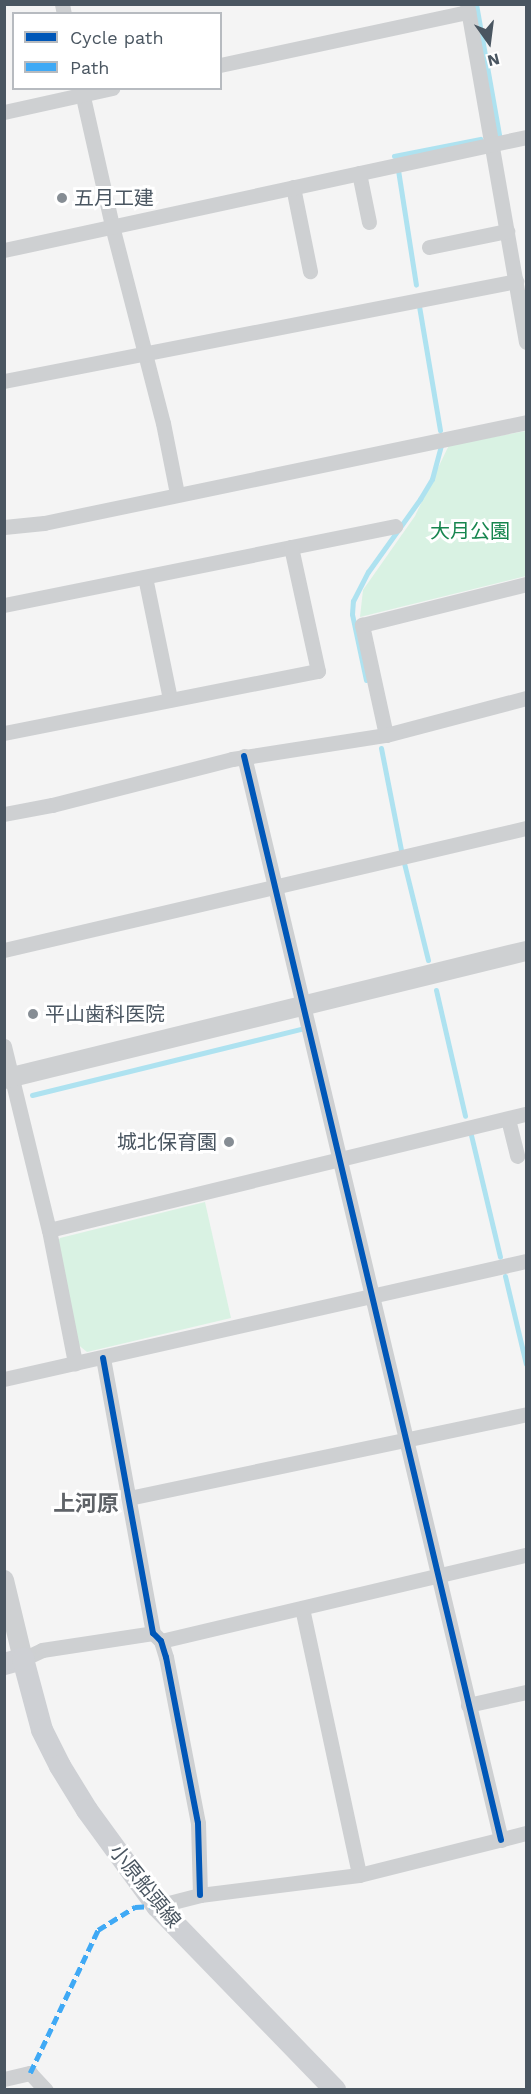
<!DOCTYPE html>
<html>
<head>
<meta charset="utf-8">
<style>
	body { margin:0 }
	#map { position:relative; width:531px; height:2094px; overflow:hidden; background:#f4f4f4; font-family:"Work Sans","Noto Sans JP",sans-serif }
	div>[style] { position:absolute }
	.green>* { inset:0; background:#d9f2e3 }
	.stream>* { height:5px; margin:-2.5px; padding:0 2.5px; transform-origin:2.5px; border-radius:2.5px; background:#aee2f0 }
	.minor>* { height:15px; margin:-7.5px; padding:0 7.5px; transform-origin:7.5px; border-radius:7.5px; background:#ced0d2 }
	.tertiary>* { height:20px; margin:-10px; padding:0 10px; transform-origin:10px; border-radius:10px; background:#ced0d2 }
	.secondary>* { height:22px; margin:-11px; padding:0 11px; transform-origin:11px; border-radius:11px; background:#ced0d4 }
	.quiet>* { height:4.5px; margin-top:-2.25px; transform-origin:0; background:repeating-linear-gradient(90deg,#3fa9f5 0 9px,transparent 0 13.5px) }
	.cycleway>* { height:6px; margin:-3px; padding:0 3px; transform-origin:3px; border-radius:3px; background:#0057b8 }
	.dots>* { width:16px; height:16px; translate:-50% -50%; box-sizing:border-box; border:3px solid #fff; border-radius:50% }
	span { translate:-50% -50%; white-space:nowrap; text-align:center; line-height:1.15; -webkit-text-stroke:6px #fff; paint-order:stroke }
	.poi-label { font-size:20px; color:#4a5661 }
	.left { translate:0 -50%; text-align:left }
	.right { translate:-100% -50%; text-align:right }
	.park-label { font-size:20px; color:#17864f }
	.street-label { font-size:20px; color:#4a5661 }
	.quarter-label { font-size:22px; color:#5f6368; font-weight:700 }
	.frame { position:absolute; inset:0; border:6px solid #4a5661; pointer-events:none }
	.legend { position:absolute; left:12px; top:12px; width:210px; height:78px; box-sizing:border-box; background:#fff; border:2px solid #b7bbc0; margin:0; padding:8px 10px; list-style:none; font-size:18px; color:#4a5661 }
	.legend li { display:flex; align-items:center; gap:12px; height:30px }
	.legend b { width:30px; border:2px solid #b7bbc0 }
	.north { position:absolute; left:459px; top:12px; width:60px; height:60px; -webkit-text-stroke:4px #fff; paint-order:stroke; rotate:166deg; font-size:16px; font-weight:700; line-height:24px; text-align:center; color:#4a5661 }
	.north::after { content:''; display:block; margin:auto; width:21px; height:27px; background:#4a5661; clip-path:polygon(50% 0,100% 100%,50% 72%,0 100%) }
</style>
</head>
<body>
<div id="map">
	<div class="green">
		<i style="clip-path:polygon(526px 431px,526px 576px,360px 617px,363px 590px,415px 516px,449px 445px)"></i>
		<i style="clip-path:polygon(205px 1202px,231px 1318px,87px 1352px,76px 1343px,57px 1243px,60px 1238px)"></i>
	</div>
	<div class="stream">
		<i style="left:476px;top:4px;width:133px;rotate:80deg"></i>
		<i style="left:394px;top:156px;width:88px;rotate:-11.2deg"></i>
		<i style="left:398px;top:170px;width:116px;rotate:81.1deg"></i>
		<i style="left:419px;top:306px;width:126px;rotate:80.4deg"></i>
		<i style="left:366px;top:680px;width:67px;rotate:-102deg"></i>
		<i style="left:352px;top:614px;width:13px;rotate:-86deg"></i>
		<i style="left:353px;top:601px;width:33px;rotate:-63deg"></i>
		<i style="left:368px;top:572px;width:90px;rotate:-54.5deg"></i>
		<i style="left:420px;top:499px;width:23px;rotate:-59deg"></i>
		<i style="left:432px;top:479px;width:35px;rotate:-75deg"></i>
		<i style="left:381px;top:748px;width:104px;rotate:78.9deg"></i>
		<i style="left:404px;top:863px;width:100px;rotate:76.1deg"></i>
		<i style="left:436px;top:990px;width:129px;rotate:77deg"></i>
		<i style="left:32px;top:1095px;width:277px;rotate:-13.8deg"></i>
		<i style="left:471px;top:1135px;width:125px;rotate:76.6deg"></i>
		<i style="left:505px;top:1276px;width:90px;rotate:76.6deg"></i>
	</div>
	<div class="minor">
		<i style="left:62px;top:4px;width:10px;rotate:79deg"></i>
		<i style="left:467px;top:4px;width:343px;rotate:80.1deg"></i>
		<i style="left:220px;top:65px;width:254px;rotate:-12.1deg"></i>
		<i style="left:81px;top:88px;width:141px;rotate:77.3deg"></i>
		<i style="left:112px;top:226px;width:203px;rotate:75.5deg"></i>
		<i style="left:163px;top:423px;width:72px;rotate:78.8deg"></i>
		<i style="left:4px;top:112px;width:111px;rotate:-12.5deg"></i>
		<i style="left:359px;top:173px;width:50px;rotate:78.5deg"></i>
		<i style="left:293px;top:187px;width:86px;rotate:78.6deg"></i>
		<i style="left:429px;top:247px;width:80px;rotate:-11.6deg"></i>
		<i style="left:4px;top:250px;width:534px;rotate:-12.21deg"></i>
		<i style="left:4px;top:381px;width:522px;rotate:-11.05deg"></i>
		<i style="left:4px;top:527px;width:40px;rotate:-5.7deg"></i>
		<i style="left:44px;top:523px;width:492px;rotate:-11.8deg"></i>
		<i style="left:145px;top:577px;width:125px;rotate:78.4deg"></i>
		<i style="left:4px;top:605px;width:399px;rotate:-11.4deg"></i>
		<i style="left:4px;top:733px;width:320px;rotate:-11.2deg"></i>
		<i style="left:318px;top:671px;width:127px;rotate:-102.3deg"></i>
		<i style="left:386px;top:735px;width:113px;rotate:-102.3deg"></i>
		<i style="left:362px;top:625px;width:169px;rotate:-14deg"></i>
		<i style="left:244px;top:756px;width:1114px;rotate:76.66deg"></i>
		<i style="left:4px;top:814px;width:49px;rotate:-10.6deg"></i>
		<i style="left:52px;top:805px;width:186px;rotate:-14.3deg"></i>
		<i style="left:232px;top:759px;width:156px;rotate:-8.9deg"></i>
		<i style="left:386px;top:735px;width:145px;rotate:-14.8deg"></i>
		<i style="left:4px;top:950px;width:536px;rotate:-13.15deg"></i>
		<i style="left:4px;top:1046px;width:189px;rotate:76.3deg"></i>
		<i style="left:49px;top:1230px;width:136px;rotate:78.9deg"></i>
		<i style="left:508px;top:1119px;width:38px;rotate:76deg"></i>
		<i style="left:49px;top:1230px;width:491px;rotate:-13.7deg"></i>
		<i style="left:103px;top:1358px;width:280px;rotate:79.7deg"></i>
		<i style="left:153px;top:1633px;width:11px;rotate:45deg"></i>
		<i style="left:161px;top:1641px;width:17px;rotate:73deg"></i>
		<i style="left:166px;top:1657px;width:169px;rotate:79.1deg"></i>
		<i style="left:198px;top:1823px;width:72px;rotate:88.4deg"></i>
		<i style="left:4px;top:1379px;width:535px;rotate:-12.74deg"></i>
		<i style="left:129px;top:1498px;width:406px;rotate:-11.9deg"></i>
		<i style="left:302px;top:1608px;width:273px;rotate:77.9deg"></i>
		<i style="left:161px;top:1641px;width:375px;rotate:-13.3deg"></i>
		<i style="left:23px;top:1659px;width:21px;rotate:-25deg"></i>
		<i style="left:42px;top:1650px;width:112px;rotate:-8.7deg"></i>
		<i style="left:468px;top:1705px;width:59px;rotate:-12.6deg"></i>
		<i style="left:157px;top:1906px;width:44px;rotate:-14.3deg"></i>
		<i style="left:200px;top:1895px;width:160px;rotate:-7.2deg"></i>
		<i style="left:359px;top:1875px;width:172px;rotate:-14.1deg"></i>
		<i style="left:4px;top:2079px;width:27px;rotate:-13deg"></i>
		<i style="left:30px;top:2073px;width:23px;rotate:47deg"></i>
	</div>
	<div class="tertiary">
		<i style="left:4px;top:1079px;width:537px;rotate:-13.78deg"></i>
		<i style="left:4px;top:1580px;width:81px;rotate:76.5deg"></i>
	</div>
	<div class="secondary">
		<i style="left:4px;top:1664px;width:20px;rotate:-15deg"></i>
		<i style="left:23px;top:1659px;width:73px;rotate:75deg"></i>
		<i style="left:42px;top:1730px;width:40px;rotate:63.4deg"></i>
		<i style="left:60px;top:1766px;width:52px;rotate:58.5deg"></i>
		<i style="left:87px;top:1810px;width:119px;rotate:53.9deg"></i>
		<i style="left:157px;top:1906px;width:256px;rotate:45.9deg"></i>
	</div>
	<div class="quiet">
		<i style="left:30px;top:2073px;width:158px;rotate:-64.6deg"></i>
		<i style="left:98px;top:1930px;width:44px;rotate:-31.9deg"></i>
		<i style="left:135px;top:1907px;width:22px;rotate:-3deg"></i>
	</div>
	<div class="cycleway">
		<i style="left:244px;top:756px;width:1114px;rotate:76.66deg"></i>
		<i style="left:103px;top:1358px;width:280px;rotate:79.7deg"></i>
		<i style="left:153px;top:1633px;width:11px;rotate:45deg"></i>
		<i style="left:161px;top:1641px;width:17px;rotate:73deg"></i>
		<i style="left:166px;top:1657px;width:169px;rotate:79.1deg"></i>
		<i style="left:198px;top:1823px;width:72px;rotate:88.4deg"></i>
	</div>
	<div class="dots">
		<i style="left:62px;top:198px;background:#868d94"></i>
		<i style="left:33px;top:1014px;background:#868d94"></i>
		<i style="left:229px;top:1142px;background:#868d94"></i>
	</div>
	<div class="poi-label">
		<span class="left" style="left:74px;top:198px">五月工建</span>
		<span class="left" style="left:45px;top:1014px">平山歯科医院</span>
		<span class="right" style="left:217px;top:1142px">城北保育園</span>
	</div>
	<div class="park-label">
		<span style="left:470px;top:531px">大月公園</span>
	</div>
	<div class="street-label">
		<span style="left:145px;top:1886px;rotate:51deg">小原船頭線</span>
	</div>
	<div class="quarter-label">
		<span style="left:86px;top:1504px">上河原</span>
	</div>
	<div class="frame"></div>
	<ul class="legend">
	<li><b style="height:8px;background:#0057b8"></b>Cycle path</li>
	<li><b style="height:8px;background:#3fa9f5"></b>Path</li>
	</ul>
	<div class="north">N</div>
</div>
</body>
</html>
